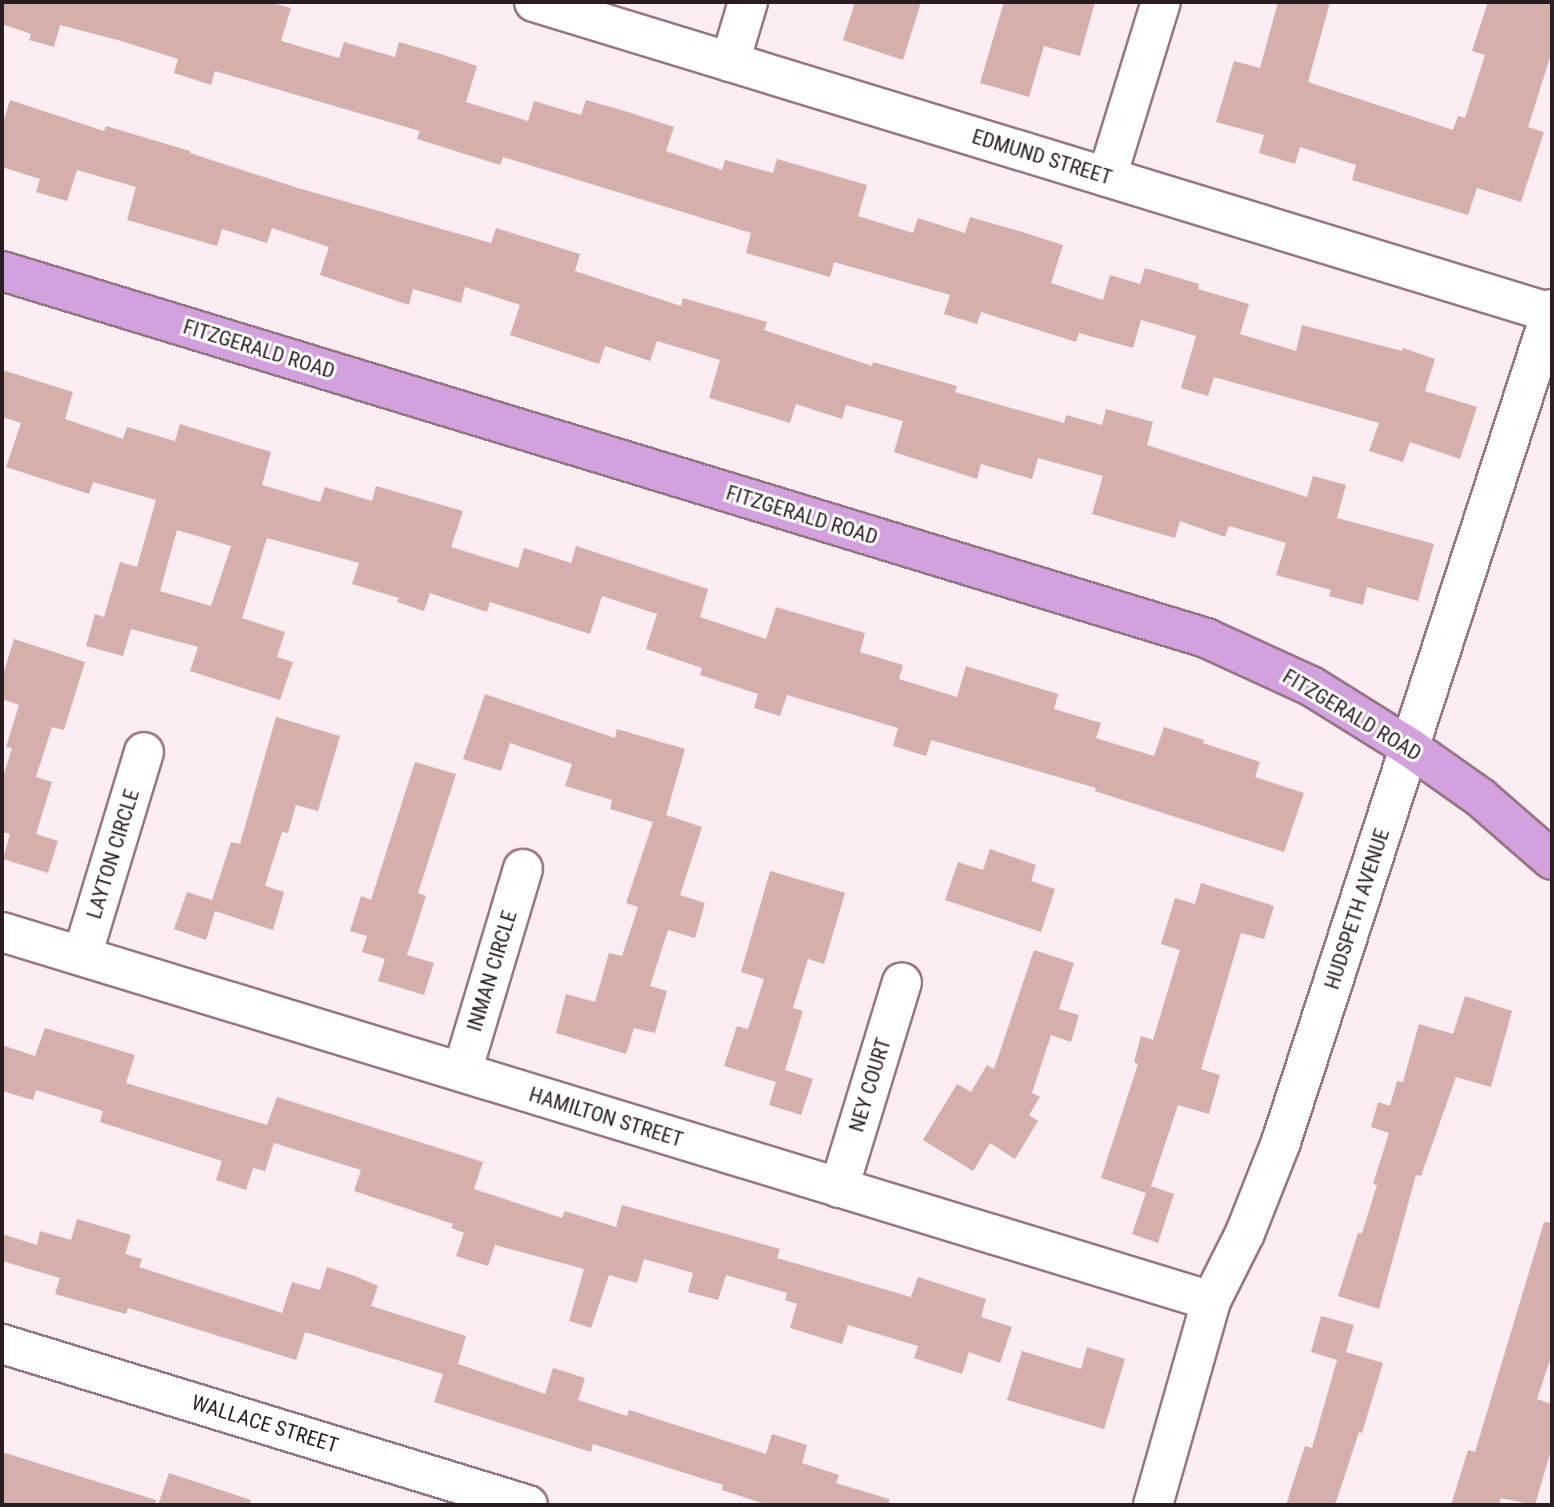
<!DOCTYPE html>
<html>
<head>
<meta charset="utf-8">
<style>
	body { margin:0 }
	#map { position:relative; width:1554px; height:1507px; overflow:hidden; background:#fcedf3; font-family:"Roboto Condensed",sans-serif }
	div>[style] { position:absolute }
	.building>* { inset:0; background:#d5afab }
	.roads { filter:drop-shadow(2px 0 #967682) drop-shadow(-2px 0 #967682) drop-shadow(0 2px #967682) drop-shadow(0 -2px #967682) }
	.minor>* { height:38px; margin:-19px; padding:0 19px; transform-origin:19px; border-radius:19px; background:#fff }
	.major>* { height:38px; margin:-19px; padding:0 19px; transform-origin:19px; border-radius:19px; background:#d3a1dd }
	span { translate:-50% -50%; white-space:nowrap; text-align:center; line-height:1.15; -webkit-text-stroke:6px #fff; paint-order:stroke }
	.street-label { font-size:21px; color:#2a1d22 }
	.frame { position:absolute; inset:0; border:4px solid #2a1d22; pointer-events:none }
</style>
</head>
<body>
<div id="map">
	<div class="building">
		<i style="clip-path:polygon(2px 2px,268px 2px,291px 8px,281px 41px,339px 58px,344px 42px,395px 57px,399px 42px,444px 55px,477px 66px,466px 102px,528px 121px,534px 101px,581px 115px,586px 100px,628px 112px,674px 127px,666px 151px,722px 170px,725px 160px,773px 173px,777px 159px,867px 185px,858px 216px,913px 233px,918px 218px,965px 233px,970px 217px,1019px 231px,1063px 245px,1051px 283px,1103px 300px,1110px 275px,1140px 284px,1145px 268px,1199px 284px,1198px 289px,1249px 304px,1240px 334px,1296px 351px,1302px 325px,1402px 351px,1403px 348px,1435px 359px,1425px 391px,1477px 407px,1460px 459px,1410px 442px,1403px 462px,1369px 451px,1379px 423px,1214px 377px,1208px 396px,1181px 388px,1196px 336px,1141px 320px,1133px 348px,1079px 333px,1076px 342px,981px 312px,977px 324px,944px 314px,950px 295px,834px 262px,830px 277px,746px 253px,751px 233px,503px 157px,500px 165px,417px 139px,420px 131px,215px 71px,211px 85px,174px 73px,178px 59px,121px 41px,60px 25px,54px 47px,29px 40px,31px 34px,2px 24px)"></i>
		<i style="clip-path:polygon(855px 2px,921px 2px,903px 60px,843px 40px)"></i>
		<i style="clip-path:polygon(1004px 2px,1095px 2px,1080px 56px,1044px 46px,1029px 97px,980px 83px)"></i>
		<i style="clip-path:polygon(1278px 2px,1330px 2px,1308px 82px,1453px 130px,1458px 116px,1465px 118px,1485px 55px,1472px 51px,1488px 2px,1552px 2px,1552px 51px,1528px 127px,1544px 132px,1521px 202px,1477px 188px,1468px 215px,1352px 180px,1356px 165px,1300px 147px,1295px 164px,1259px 153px,1264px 135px,1216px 122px,1234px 61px,1260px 68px)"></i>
		<i style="clip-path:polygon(10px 100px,104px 131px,106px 126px,190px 151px,190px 153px,298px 188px,491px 243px,496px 228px,580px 254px,575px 271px,681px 306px,683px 298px,767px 322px,764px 330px,872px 366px,873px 362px,957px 386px,955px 392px,1064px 423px,1066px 415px,1102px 425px,1106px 409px,1153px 422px,1147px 445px,1307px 497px,1313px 476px,1346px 485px,1337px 518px,1434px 544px,1418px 601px,1367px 587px,1363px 605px,1329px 596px,1331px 590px,1276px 575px,1286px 543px,1229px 526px,1225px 537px,1180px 521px,1175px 538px,1092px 514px,1103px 476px,1038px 458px,1032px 479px,981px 464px,977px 479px,894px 452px,903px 421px,846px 405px,842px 419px,796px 404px,790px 423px,709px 398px,720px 360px,657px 341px,650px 361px,605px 346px,599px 364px,510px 335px,520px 305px,465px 287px,461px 303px,413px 289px,409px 305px,320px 275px,329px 247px,272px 228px,267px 243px,222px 229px,217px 246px,127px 220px,136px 187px,77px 170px,67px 201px,36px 192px,40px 179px,2px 167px,2px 126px)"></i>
		<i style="clip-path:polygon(evenodd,2px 370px,73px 392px,65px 419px,123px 439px,127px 427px,175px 441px,180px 424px,271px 452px,262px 485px,320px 502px,325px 487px,372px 501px,376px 486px,463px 511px,451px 547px,518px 568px,524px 548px,571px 563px,576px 546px,708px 589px,700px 617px,766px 639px,776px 607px,865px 633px,860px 652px,903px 665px,899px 679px,957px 697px,966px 666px,1058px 694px,1054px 709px,1101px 723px,1096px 738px,1154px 756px,1164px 727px,1204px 740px,1203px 743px,1260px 762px,1255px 777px,1304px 793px,1284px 852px,1095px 791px,1096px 788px,931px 740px,926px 756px,893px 746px,898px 728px,787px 695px,780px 716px,754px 708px,758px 694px,700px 675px,702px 668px,646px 649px,657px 614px,602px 596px,590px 634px,490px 602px,487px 612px,430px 593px,424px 611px,397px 602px,399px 598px,352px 584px,359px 563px,267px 538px,242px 618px,285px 632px,277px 657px,293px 662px,280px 700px,190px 671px,198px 647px,131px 629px,123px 656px,86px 646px,95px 614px,104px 617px,120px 562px,137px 567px,156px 500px,93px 482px,89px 494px,6px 467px,21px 423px,2px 417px,2px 370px,177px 530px,231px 546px,211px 606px,160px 591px,177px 530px)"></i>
		<i style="clip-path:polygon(14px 639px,85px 662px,64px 730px,52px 727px,36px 777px,52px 782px,36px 834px,58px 841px,48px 873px,3px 859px,10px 834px,2px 832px,2px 780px,12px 748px,6px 747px,19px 705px,2px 699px,2px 678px)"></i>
		<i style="clip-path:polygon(485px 694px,615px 738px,617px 729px,685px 749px,666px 815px,702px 827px,680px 895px,705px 903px,695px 938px,668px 930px,650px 986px,667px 991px,655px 1033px,634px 1028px,626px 1054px,556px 1033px,566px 994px,595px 1002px,609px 953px,622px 956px,638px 907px,626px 903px,653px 822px,610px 809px,612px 800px,565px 786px,572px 764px,510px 743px,501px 771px,463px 759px)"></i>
		<i style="clip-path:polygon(276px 717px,340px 736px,318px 811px,296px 805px,288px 833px,282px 832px,265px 886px,284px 892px,273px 930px,215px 911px,206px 940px,174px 929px,187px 892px,212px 900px,231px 842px,240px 844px)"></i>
		<i style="clip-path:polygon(415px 762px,456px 774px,418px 893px,426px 896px,407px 955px,434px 963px,424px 995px,378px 981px,385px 959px,362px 952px,367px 936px,350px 931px,361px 896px,371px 900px)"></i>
		<i style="clip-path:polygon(990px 849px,1036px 865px,1031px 881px,1055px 889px,1041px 932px,945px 900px,958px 862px,983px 870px)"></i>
		<i style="clip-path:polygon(770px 871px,845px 893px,824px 964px,808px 959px,793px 1008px,803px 1011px,785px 1070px,813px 1079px,801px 1115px,769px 1105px,776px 1082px,724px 1066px,737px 1026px,748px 1029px,764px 979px,741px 972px)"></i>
		<i style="clip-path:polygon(1201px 883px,1274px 906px,1264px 939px,1241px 933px,1201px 1069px,1220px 1075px,1209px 1114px,1178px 1105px,1151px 1186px,1174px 1194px,1158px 1243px,1132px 1234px,1146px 1193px,1101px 1178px,1138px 1064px,1134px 1062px,1141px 1036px,1153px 1040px,1180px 950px,1161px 944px,1175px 898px,1195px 904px)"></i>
		<i style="clip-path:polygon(1034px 950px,1074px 963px,1059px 1009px,1079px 1015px,1071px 1042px,1051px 1035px,1032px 1093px,1040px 1097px,1029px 1115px,1038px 1121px,1015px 1159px,990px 1143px,973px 1171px,923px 1140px,957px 1084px,971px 1092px,987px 1065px,994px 1069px)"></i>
		<i style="clip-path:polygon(1465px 996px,1512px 1011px,1491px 1087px,1456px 1077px,1421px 1176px,1416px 1175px,1379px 1309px,1338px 1296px,1358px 1233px,1362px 1233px,1377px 1185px,1373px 1184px,1389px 1133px,1371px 1127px,1378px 1102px,1390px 1106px,1397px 1081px,1403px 1082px,1419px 1024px,1453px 1034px)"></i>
		<i style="clip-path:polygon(45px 1028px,135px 1055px,126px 1083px,267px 1125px,277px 1097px,483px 1162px,474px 1189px,562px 1218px,565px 1211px,616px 1227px,622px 1205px,780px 1249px,777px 1258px,911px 1297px,918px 1277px,986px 1299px,981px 1317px,1012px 1327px,1000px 1363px,969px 1352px,962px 1374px,914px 1358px,918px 1346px,848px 1325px,842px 1344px,790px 1328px,797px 1304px,785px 1300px,787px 1293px,726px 1275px,718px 1300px,688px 1292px,693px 1273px,644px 1259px,637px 1283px,609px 1275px,591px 1328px,569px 1321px,584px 1269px,495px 1245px,488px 1266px,456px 1256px,464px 1233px,451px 1228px,453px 1224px,354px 1191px,361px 1170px,274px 1143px,265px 1171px,253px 1168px,246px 1190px,216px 1180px,222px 1161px,100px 1122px,103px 1111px,36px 1090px,33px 1100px,2px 1091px,2px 1045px,35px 1056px)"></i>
		<i style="clip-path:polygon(77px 1219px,131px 1235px,125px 1254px,142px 1259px,139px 1267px,282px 1313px,292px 1282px,320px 1290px,327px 1267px,355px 1276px,378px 1286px,371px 1306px,466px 1336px,458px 1364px,545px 1394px,553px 1368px,585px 1378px,578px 1400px,627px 1416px,629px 1410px,766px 1454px,772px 1434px,807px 1445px,802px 1463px,839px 1475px,836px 1483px,889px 1499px,889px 1505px,768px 1505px,722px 1490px,723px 1485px,593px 1444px,591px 1452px,434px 1402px,443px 1374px,305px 1332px,296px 1360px,128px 1308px,126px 1314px,55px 1294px,60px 1278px,2px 1261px,2px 1234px,37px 1245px,40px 1231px,71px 1240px)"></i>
		<i style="clip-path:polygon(1544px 1222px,1552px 1223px,1552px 1354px,1537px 1399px,1552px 1404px,1552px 1447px,1535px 1505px,1501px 1498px,1499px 1505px,1451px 1505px,1468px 1450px,1475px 1452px)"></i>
		<i style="clip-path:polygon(1321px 1316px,1354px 1325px,1346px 1352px,1383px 1363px,1362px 1433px,1359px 1432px,1335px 1505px,1286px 1505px,1305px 1446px,1312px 1448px,1337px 1360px,1311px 1352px)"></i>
		<i style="clip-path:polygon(1087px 1347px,1125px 1359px,1104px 1429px,1007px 1400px,1022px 1351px,1081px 1369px)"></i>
		<i style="clip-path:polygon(2px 1452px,156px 1500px,155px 1505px,2px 1505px)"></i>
		<i style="clip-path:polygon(169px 1473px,251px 1500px,250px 1505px,158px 1505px)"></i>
	</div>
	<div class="roads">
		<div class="minor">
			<i style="left:534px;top:2px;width:1063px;rotate:17deg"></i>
			<i style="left:730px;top:62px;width:63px;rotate:-73.3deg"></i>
			<i style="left:1107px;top:177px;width:183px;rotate:-72.9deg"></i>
			<i style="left:2px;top:932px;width:1264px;rotate:16.97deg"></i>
			<i style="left:82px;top:956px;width:213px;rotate:-73.1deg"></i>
			<i style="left:462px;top:1072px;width:212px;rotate:-73.3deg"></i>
			<i style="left:839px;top:1188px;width:215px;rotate:-73deg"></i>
			<i style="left:2px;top:1344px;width:550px;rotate:17.02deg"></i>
			<i style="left:1153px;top:1505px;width:212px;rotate:-74.1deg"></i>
			<i style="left:1211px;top:1301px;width:76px;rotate:-63.4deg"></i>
			<i style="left:1245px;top:1233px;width:98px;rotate:-68.4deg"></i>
			<i style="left:1281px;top:1142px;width:876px;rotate:-71.98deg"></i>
		</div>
		<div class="major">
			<i style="left:2px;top:271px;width:1259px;rotate:16.95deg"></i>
			<i style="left:1206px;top:638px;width:115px;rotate:24.6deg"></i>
			<i style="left:1311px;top:686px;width:115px;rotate:31.9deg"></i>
			<i style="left:1409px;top:747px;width:88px;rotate:35.3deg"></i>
			<i style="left:1481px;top:798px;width:94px;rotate:41.1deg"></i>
		</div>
	</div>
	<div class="street-label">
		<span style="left:1042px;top:157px;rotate:17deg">EDMUND STREET</span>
		<span style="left:259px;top:349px;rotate:17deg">FITZGERALD ROAD</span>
		<span style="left:802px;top:515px;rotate:17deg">FITZGERALD ROAD</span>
		<span style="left:1352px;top:715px;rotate:31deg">FITZGERALD ROAD</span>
		<span style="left:113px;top:854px;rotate:-73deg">LAYTON CIRCLE</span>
		<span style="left:1357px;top:909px;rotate:-72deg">HUDSPETH AVENUE</span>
		<span style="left:492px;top:971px;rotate:-73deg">INMAN CIRCLE</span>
		<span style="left:870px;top:1085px;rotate:-73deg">NEY COURT</span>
		<span style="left:606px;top:1117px;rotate:17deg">HAMILTON STREET</span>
		<span style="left:265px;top:1424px;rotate:17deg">WALLACE STREET</span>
	</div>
	<div class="frame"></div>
</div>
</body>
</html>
